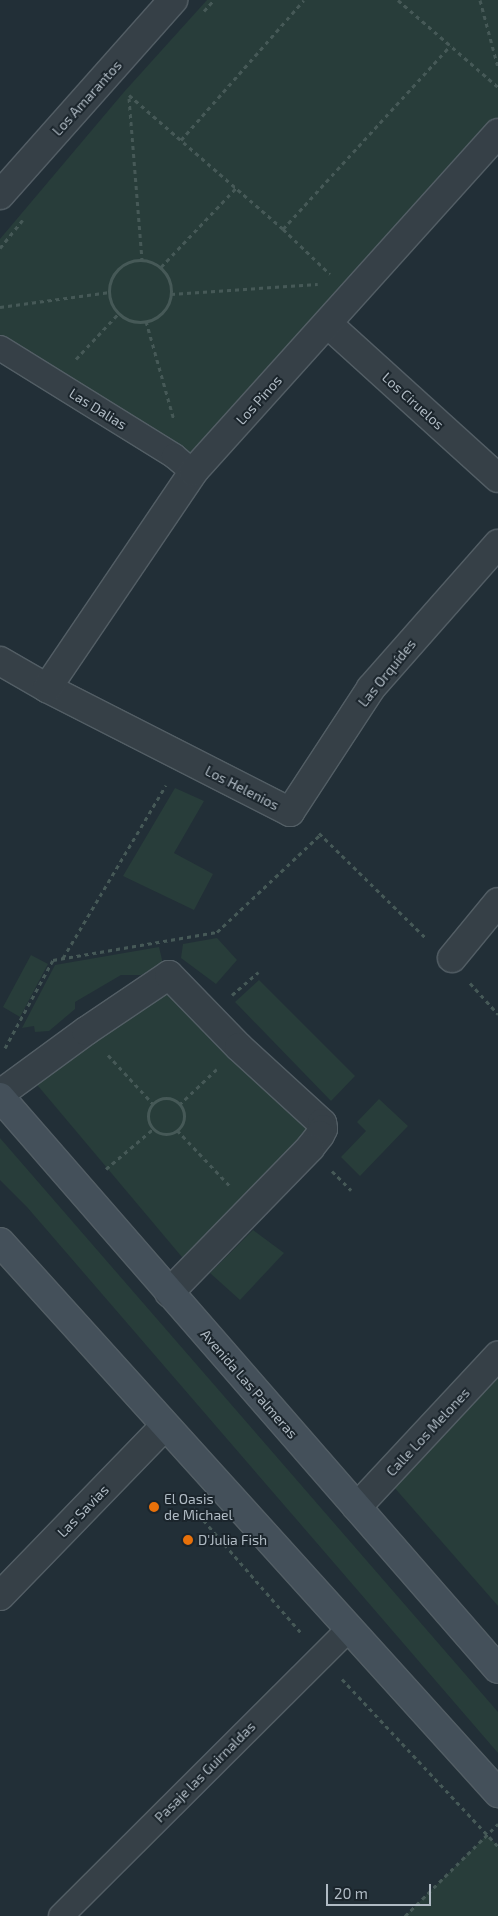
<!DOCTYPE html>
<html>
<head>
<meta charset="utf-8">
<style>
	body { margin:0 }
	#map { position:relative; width:498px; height:1916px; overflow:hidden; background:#222f37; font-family:"Exo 2",sans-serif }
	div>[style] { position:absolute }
	.green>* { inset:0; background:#283d3a }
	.path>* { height:3px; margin-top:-1.5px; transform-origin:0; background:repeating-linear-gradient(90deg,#465957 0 4px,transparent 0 8px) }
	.path>.ring { margin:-1.5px; padding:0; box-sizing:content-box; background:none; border:3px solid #465957; border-radius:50% }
	.roads { filter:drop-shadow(1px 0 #535e65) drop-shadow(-1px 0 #535e65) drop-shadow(0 1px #535e65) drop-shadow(0 -1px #535e65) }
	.pedestrian>* { height:24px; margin:-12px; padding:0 12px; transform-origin:12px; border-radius:12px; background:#364047 }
	.minor>* { height:28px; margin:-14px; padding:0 14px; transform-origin:14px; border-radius:14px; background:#364047 }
	.secondary>* { height:28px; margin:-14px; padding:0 14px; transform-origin:14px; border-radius:14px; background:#44505a }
	.dots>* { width:14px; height:14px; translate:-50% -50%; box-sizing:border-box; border:2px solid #1b252c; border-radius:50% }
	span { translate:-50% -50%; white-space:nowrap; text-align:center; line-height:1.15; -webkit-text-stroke:4px #1b252c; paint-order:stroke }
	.street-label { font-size:14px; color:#b0bbc4 }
	.poi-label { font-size:14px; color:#b0bbc4 }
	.left { translate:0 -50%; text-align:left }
	.scale { position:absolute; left:326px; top:1884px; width:105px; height:22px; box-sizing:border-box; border:2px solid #b0bbc4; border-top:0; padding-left:6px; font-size:15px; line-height:18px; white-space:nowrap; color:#b0bbc4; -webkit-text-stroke:4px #1b252c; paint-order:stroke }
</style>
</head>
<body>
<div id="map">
	<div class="green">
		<i style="clip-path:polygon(207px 0,498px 0,498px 121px,191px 460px,0 343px,0 239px,124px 92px)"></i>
		<i style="clip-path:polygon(175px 788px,204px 801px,174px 853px,213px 874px,194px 910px,123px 876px)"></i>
		<i style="clip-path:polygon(217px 938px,237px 960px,216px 984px,181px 958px,183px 944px)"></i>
		<i style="clip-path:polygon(159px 947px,163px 964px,141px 975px,121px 975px,75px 1002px,75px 1009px,49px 1031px,35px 1032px,34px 1026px,22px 1028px,55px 965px)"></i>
		<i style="clip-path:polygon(31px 955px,48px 964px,20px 1017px,3px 1007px)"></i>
		<i style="clip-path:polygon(169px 975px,322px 1123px,192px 1269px,28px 1074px)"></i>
		<i style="clip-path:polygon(259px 980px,355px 1076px,331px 1101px,235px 1002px)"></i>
		<i style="clip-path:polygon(379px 1099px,408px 1126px,360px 1176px,341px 1157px,366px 1131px,357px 1122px)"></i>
		<i style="clip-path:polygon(0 1138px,498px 1712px,498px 1753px,27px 1207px,0 1180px)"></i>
		<i style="clip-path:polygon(253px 1230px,284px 1253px,240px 1300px,210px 1273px)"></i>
		<i style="clip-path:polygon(498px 1372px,498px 1606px,393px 1486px)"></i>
		<i style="clip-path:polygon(487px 1835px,498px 1846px,498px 1916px,405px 1916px)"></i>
	</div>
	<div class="path">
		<i style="left:398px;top:0;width:133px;rotate:41deg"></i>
		<i style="left:480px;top:0;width:69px;rotate:75deg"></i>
		<i style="left:204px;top:11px;width:15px;rotate:-48deg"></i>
		<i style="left:129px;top:95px;width:204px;rotate:41deg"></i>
		<i style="left:283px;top:229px;width:65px;rotate:43.8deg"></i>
		<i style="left:129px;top:98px;width:162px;rotate:85.4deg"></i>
		<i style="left:181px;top:140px;width:186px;rotate:-48.7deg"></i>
		<i style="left:283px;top:229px;width:248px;rotate:-47.6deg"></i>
		<i style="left:0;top:248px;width:36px;rotate:-51deg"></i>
		<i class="ring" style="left:109px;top:260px;width:59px;height:59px"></i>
		<i style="left:161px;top:267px;width:109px;rotate:-46.5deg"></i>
		<i style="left:171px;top:294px;width:147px;rotate:-3.9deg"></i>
		<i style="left:0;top:307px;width:111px;rotate:-7.8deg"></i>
		<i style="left:146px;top:321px;width:103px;rotate:74.2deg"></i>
		<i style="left:76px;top:359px;width:62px;rotate:-47deg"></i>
		<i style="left:319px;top:833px;width:151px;rotate:44.5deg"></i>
		<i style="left:63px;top:958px;width:201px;rotate:-59.2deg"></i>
		<i style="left:470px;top:983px;width:42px;rotate:47.9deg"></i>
		<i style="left:232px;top:995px;width:35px;rotate:-41deg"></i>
		<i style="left:5px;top:1048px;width:100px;rotate:-61.4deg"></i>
		<i style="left:53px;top:960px;width:166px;rotate:-9.7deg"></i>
		<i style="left:217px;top:932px;width:143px;rotate:-43.3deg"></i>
		<i style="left:108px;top:1055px;width:67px;rotate:47.4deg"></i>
		<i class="ring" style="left:148px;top:1098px;width:33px;height:33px"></i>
		<i style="left:179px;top:1105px;width:52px;rotate:-43.5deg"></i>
		<i style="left:177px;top:1130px;width:76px;rotate:46.6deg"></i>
		<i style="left:106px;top:1169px;width:62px;rotate:-40.4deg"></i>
		<i style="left:332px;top:1171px;width:27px;rotate:45deg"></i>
		<i style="left:193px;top:1508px;width:167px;rotate:49.1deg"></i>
		<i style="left:342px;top:1679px;width:229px;rotate:47deg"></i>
		<i style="left:405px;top:1916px;width:131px;rotate:-44.7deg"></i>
	</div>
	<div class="roads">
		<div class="pedestrian">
			<i style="left:0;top:348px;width:205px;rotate:31.8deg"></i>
			<i style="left:174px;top:456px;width:25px;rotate:40deg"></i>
			<i style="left:61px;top:1916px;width:408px;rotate:-44.9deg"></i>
		</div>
		<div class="minor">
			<i style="left:0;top:195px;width:261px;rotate:-48.4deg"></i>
			<i style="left:328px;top:324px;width:229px;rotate:42.2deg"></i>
			<i style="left:0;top:661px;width:54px;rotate:29.9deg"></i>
			<i style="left:47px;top:688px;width:273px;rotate:27deg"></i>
			<i style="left:290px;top:812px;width:148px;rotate:-56.8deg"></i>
			<i style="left:371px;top:688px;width:192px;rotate:-48.6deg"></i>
			<i style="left:47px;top:688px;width:261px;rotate:-55.9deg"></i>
			<i style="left:193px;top:472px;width:456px;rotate:-48deg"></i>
			<i style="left:452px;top:958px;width:72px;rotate:-50.6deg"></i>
			<i style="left:0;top:1094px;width:107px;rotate:-36.2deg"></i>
			<i style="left:86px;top:1031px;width:100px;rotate:-34deg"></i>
			<i style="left:169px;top:975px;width:100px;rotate:45.8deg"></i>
			<i style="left:239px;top:1047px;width:113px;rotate:42.5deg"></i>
			<i style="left:322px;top:1123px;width:6px;rotate:81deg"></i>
			<i style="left:323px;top:1129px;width:7px;rotate:117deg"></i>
			<i style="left:320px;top:1135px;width:16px;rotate:128deg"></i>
			<i style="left:310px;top:1148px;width:202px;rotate:134.2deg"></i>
			<i style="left:357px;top:1507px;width:207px;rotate:-47deg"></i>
			<i style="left:0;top:1596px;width:237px;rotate:-45.9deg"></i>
		</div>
		<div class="secondary">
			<i style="left:0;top:1097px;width:758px;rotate:48.96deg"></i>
			<i style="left:0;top:1242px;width:743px;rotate:47.89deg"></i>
		</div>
	</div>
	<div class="dots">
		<i style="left:154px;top:1507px;background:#e8710a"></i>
		<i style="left:188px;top:1540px;background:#e8710a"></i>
	</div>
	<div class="street-label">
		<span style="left:87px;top:98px;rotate:-48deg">Los Amarantos</span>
		<span style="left:259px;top:400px;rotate:-48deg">Los Pinos</span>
		<span style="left:413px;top:401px;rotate:42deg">Los Ciruelos</span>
		<span style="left:98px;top:409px;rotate:32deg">Las Dalias</span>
		<span style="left:387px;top:673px;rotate:-51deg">Las Orquídes</span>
		<span style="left:242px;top:788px;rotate:27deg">Los Helenios</span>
		<span style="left:249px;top:1384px;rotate:49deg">Avenida Las Palmeras</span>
		<span style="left:428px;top:1432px;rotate:-47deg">Calle Los Melones</span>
		<span style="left:83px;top:1511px;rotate:-46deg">Las Savias</span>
		<span style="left:205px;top:1772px;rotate:-45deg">Pasaje las Guirnaldas</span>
	</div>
	<div class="poi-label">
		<span class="left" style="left:164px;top:1507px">El Oasis<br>de Michael</span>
		<span class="left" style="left:198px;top:1540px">D'Julia Fish</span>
	</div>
	<div class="scale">20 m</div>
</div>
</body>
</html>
